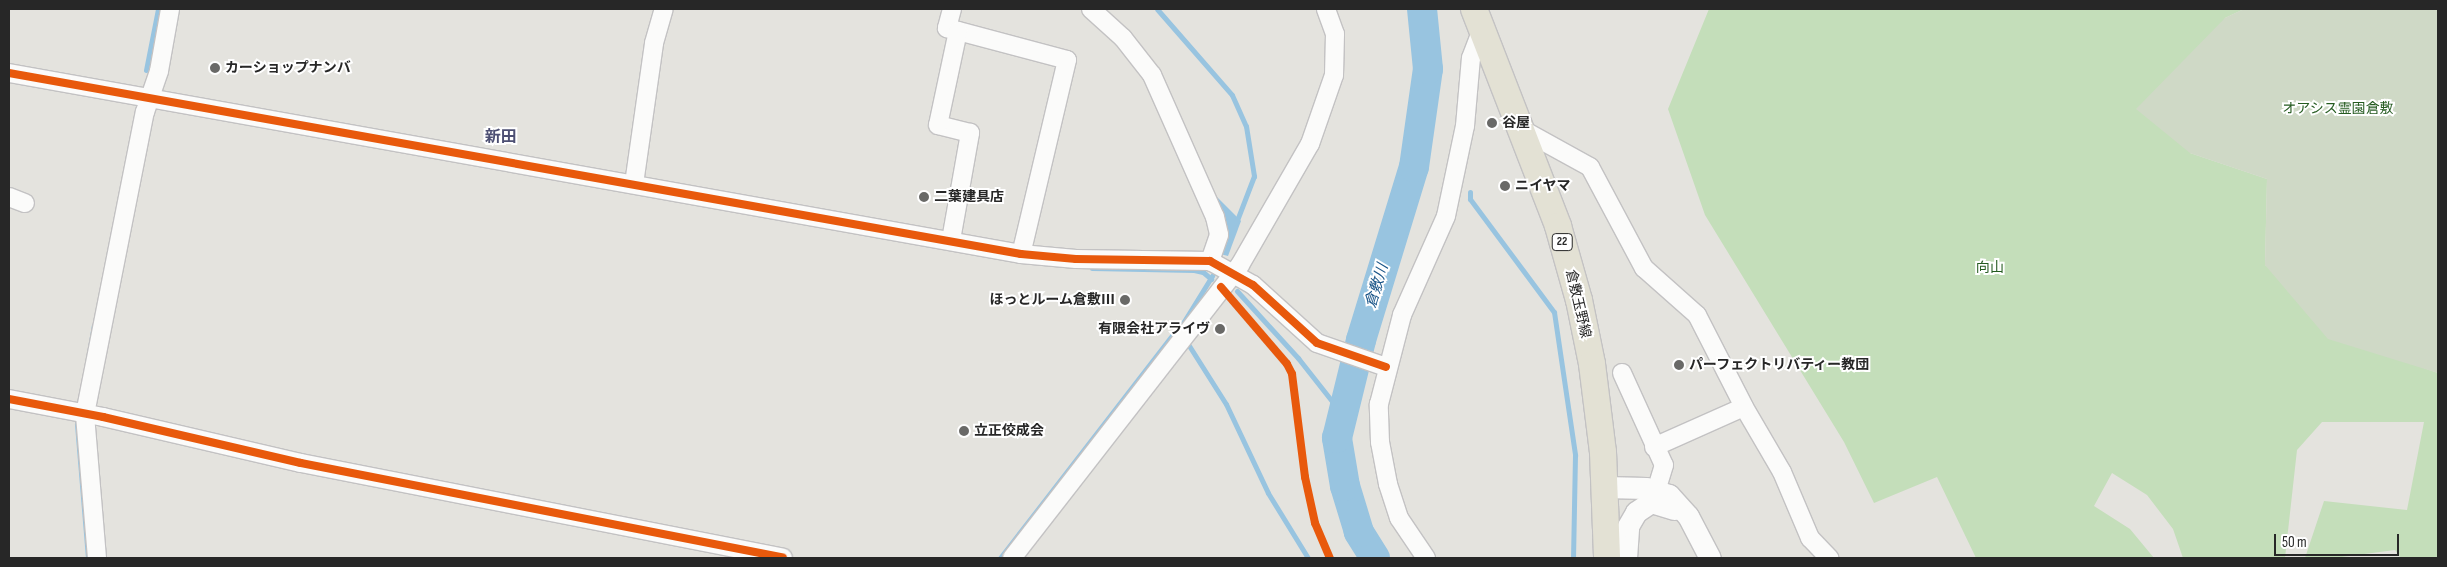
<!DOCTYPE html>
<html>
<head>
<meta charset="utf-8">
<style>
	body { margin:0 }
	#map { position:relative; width:2447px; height:567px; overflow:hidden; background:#e4e3de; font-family:"Sofia Sans Condensed","Noto Sans JP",sans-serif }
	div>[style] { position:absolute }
	.green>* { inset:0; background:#c4deba }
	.cemetery>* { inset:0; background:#cfd9c6 }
	.water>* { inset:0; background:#98c4e0 }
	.stream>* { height:5px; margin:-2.5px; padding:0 2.5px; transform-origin:2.5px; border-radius:2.5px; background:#98c4e0 }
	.river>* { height:30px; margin:-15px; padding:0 15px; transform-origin:15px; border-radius:15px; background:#98c4e0 }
	.roads { filter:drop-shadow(1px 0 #c3c2c3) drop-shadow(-1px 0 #c3c2c3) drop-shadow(0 1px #c3c2c3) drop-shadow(0 -1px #c3c2c3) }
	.minor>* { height:18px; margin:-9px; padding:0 9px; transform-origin:9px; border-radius:9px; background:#fbfbfa }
	.tertiary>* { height:21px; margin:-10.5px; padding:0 10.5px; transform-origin:10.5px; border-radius:10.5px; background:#fbfbfa }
	.primary>* { height:26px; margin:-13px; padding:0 13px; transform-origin:13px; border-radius:13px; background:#e3e1d4 }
	.cycleway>* { height:8px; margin:-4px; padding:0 4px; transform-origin:4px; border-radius:4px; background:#e8590c }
	.dots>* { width:14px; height:14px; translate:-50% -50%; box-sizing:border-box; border:2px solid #fff; border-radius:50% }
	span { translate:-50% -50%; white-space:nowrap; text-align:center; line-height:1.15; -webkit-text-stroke:4px #fff; paint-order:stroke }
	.shield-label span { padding:1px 4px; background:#fff; border:1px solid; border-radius:4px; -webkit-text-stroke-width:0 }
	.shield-label { font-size:12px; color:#272727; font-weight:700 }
	.poi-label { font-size:14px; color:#272727; font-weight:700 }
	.left { translate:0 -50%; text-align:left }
	.right { translate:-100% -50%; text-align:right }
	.park-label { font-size:14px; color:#255b20 }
	.street-label { font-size:14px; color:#272727 }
	.water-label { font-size:15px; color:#1a5588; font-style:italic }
	.quarter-label { font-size:16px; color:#4d4f73; font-weight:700 }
	.frame { position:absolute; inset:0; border:10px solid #272727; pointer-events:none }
	.scale { position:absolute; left:2274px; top:534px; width:125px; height:22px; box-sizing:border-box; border:2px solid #272727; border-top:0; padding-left:6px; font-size:15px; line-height:18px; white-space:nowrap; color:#272727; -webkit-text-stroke:4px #fff; paint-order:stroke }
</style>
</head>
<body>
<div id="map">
	<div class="green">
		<i style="clip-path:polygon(1709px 9px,2244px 9px,2225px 18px,2190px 153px,2267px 179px,2265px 265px,2395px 358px,2438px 373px,2438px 558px,2401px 558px,2395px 550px,2334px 558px,2305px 558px,2324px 501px,2407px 510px,2424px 422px,2322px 422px,2297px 450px,2285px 558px,2183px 558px,2173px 529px,2147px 495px,2112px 473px,2094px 506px,2130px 529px,2154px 558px,1976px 558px,1937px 477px,1874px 503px,1844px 442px,1705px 215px,1668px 109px)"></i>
	</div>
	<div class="cemetery">
		<i style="clip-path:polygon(2244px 9px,2438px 9px,2438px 373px,2328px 339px,2265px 265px,2267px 179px,2190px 153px,2136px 109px,2225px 18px)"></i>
	</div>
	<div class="water">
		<i style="clip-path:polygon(1214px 194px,1241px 221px,1228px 256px,1220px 254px)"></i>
	</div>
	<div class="stream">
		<i style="left:1157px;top:9px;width:114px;rotate:48.9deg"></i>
		<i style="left:1232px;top:95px;width:34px;rotate:66deg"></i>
		<i style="left:1246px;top:126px;width:51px;rotate:80.9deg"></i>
		<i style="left:1254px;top:176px;width:50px;rotate:111deg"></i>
		<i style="left:146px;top:70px;width:62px;rotate:-78.9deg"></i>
		<i style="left:1470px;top:192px;width:7px;rotate:90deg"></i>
		<i style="left:1470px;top:199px;width:141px;rotate:53.4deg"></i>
		<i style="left:1554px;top:312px;width:145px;rotate:81.6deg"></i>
		<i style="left:1575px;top:455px;width:103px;rotate:91.1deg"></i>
		<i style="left:1092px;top:268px;width:102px;rotate:1.1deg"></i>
		<i style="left:1194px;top:270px;width:9px;rotate:13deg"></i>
		<i style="left:1203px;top:272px;width:11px;rotate:41deg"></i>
		<i style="left:1237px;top:291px;width:91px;rotate:47.7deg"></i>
		<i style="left:1298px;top:358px;width:71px;rotate:51.8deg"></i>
		<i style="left:1178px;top:331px;width:65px;rotate:-58.3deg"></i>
		<i style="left:1188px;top:344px;width:71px;rotate:57.7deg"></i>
		<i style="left:1226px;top:404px;width:98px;rotate:64.7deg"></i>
		<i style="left:1268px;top:493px;width:76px;rotate:58.4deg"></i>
		<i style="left:88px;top:558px;width:135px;rotate:-94.7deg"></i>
		<i style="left:77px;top:423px;width:99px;rotate:-80.2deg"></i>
		<i style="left:1000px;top:558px;width:289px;rotate:-52.3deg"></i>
	</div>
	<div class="river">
		<i style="left:1375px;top:558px;width:31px;rotate:-122deg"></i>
		<i style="left:1359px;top:532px;width:48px;rotate:-106.9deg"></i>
		<i style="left:1345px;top:486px;width:49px;rotate:-99.5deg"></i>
		<i style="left:1337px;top:438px;width:101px;rotate:-76.2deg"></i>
		<i style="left:1361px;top:340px;width:181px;rotate:-73deg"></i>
		<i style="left:1414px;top:167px;width:99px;rotate:-81.9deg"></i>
		<i style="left:1428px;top:69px;width:60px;rotate:-95.7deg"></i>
	</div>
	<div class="roads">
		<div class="minor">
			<i style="left:952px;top:9px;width:20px;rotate:105deg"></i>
			<i style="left:947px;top:28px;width:124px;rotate:14.9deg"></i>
			<i style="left:1067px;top:60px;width:199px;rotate:103.3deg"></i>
			<i style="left:1091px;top:9px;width:43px;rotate:42.2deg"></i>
			<i style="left:1123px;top:38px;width:47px;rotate:51.9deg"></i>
			<i style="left:1152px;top:75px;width:155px;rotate:66.1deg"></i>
			<i style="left:1215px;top:217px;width:18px;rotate:77deg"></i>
			<i style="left:1219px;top:235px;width:28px;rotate:109deg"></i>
			<i style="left:9px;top:73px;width:1028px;rotate:10.14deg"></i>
			<i style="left:1021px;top:254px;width:55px;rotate:5.2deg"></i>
			<i style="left:1076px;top:259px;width:134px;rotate:0.9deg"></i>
			<i style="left:1210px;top:261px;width:49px;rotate:29.2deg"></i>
			<i style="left:1253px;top:285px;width:86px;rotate:42.2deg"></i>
			<i style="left:1317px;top:343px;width:73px;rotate:19.2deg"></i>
			<i style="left:1521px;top:129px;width:79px;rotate:28.8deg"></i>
			<i style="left:1590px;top:167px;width:115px;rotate:61.9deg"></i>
			<i style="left:1644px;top:268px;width:71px;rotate:41.6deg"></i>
			<i style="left:1697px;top:315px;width:103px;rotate:62.9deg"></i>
			<i style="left:1744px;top:407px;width:75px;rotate:59.7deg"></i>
			<i style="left:1782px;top:472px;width:72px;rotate:67deg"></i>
			<i style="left:1810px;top:538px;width:28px;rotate:46deg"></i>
			<i style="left:634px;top:184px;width:142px;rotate:-81.9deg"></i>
			<i style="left:654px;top:43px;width:35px;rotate:-74deg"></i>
			<i style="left:9px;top:197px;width:17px;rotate:21deg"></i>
			<i style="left:951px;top:240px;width:109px;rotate:-79.9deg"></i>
			<i style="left:970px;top:133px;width:33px;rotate:-166deg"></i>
			<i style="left:938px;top:125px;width:96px;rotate:-78deg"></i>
			<i style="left:1622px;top:373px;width:101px;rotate:65.5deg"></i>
			<i style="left:1664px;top:465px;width:27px;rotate:107deg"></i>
			<i style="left:9px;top:399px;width:96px;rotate:10.8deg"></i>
			<i style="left:103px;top:417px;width:203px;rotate:13.1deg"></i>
			<i style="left:301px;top:463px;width:491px;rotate:11.1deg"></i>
			<i style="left:1654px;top:447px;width:98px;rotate:-24deg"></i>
			<i style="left:97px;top:558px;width:144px;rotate:-94.8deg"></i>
			<i style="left:85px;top:414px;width:308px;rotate:-78.8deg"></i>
			<i style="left:145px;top:112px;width:43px;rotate:-71.1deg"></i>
			<i style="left:159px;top:71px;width:63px;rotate:-79.9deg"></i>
			<i style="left:1012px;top:558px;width:371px;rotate:-52.1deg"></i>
			<i style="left:1240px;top:265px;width:140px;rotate:-60deg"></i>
			<i style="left:1310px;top:144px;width:73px;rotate:-70.8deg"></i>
			<i style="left:1334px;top:75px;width:41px;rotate:-88.6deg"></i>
			<i style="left:1335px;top:34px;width:27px;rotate:-110deg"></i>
			<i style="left:1426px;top:558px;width:48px;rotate:-124deg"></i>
			<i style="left:1399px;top:518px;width:36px;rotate:-108deg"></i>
			<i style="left:1388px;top:484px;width:43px;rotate:-100.8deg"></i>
			<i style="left:1380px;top:442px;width:38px;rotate:-92deg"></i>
			<i style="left:1379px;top:404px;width:92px;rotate:-75.5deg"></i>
			<i style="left:1402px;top:315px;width:108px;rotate:-66deg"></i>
			<i style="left:1446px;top:216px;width:92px;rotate:-78.1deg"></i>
			<i style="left:1465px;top:126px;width:68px;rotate:-85deg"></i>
			<i style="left:1471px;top:58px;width:31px;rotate:-69deg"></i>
		</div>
		<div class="tertiary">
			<i style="left:1605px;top:487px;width:41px;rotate:1.4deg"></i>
			<i style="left:1646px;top:488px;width:24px;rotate:17deg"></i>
			<i style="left:1669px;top:495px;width:28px;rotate:48deg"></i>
			<i style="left:1688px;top:516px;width:47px;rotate:62.4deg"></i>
			<i style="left:1626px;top:558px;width:32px;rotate:-86deg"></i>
			<i style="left:1628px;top:526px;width:16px;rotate:-60deg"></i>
			<i style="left:1636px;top:512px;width:18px;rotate:-34deg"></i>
			<i style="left:1651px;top:502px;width:24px;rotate:17deg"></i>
		</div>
		<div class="primary">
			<i style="left:1474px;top:9px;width:233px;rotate:68.8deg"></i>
			<i style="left:1558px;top:226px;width:77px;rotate:74.2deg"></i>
			<i style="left:1579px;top:300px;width:65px;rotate:78.5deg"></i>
			<i style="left:1592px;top:364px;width:89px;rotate:82.9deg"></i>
			<i style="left:1603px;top:452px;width:106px;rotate:87.8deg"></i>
		</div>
	</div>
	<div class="cycleway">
		<i style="left:9px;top:73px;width:1028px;rotate:10.14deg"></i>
		<i style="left:1021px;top:254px;width:55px;rotate:5.2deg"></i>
		<i style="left:1076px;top:259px;width:134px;rotate:0.9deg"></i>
		<i style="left:1210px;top:261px;width:49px;rotate:29.2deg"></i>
		<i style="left:1253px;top:285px;width:86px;rotate:42.2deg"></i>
		<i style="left:1317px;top:343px;width:73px;rotate:19.2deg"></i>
		<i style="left:1221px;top:287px;width:101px;rotate:49.4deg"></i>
		<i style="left:1287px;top:364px;width:11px;rotate:63deg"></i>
		<i style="left:1292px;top:374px;width:104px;rotate:82.8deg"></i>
		<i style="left:1305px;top:477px;width:47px;rotate:77.7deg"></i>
		<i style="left:1315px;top:523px;width:38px;rotate:67deg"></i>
		<i style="left:9px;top:399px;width:96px;rotate:10.8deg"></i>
		<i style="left:103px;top:417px;width:203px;rotate:13.1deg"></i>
		<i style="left:301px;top:463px;width:491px;rotate:11.1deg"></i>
	</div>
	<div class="dots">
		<i style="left:215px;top:68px;background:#696967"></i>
		<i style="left:1492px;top:123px;background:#696967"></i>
		<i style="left:1505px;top:186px;background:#696967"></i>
		<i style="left:924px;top:197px;background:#696967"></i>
		<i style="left:1125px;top:300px;background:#696967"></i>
		<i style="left:1220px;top:329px;background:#696967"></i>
		<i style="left:1679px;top:365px;background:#696967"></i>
		<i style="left:964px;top:431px;background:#696967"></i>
	</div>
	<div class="shield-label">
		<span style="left:1562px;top:242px">22</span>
	</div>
	<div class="poi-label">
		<span class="left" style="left:225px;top:68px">カーショップナンバ</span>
		<span class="left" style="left:1502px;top:123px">谷屋</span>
		<span class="left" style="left:1515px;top:186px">ニイヤマ</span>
		<span class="left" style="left:934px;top:197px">二葉建具店</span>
		<span class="right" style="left:1115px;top:300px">ほっとルーム倉敷Ⅲ</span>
		<span class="right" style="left:1210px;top:329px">有限会社アライヴ</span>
		<span class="left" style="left:1689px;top:365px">パーフェクトリバティー教団</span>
		<span class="left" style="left:974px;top:431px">立正佼成会</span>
	</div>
	<div class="park-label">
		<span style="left:2338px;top:109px">オアシス霊園倉敷</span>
		<span style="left:1990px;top:268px">向山</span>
	</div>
	<div class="street-label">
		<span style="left:1578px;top:304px;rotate:77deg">倉敷玉野線</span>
	</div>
	<div class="water-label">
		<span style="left:1377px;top:286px;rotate:-73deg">倉敷川</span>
	</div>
	<div class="quarter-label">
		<span style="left:501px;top:138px">新田</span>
	</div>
	<div class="frame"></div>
	<div class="scale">50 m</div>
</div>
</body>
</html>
